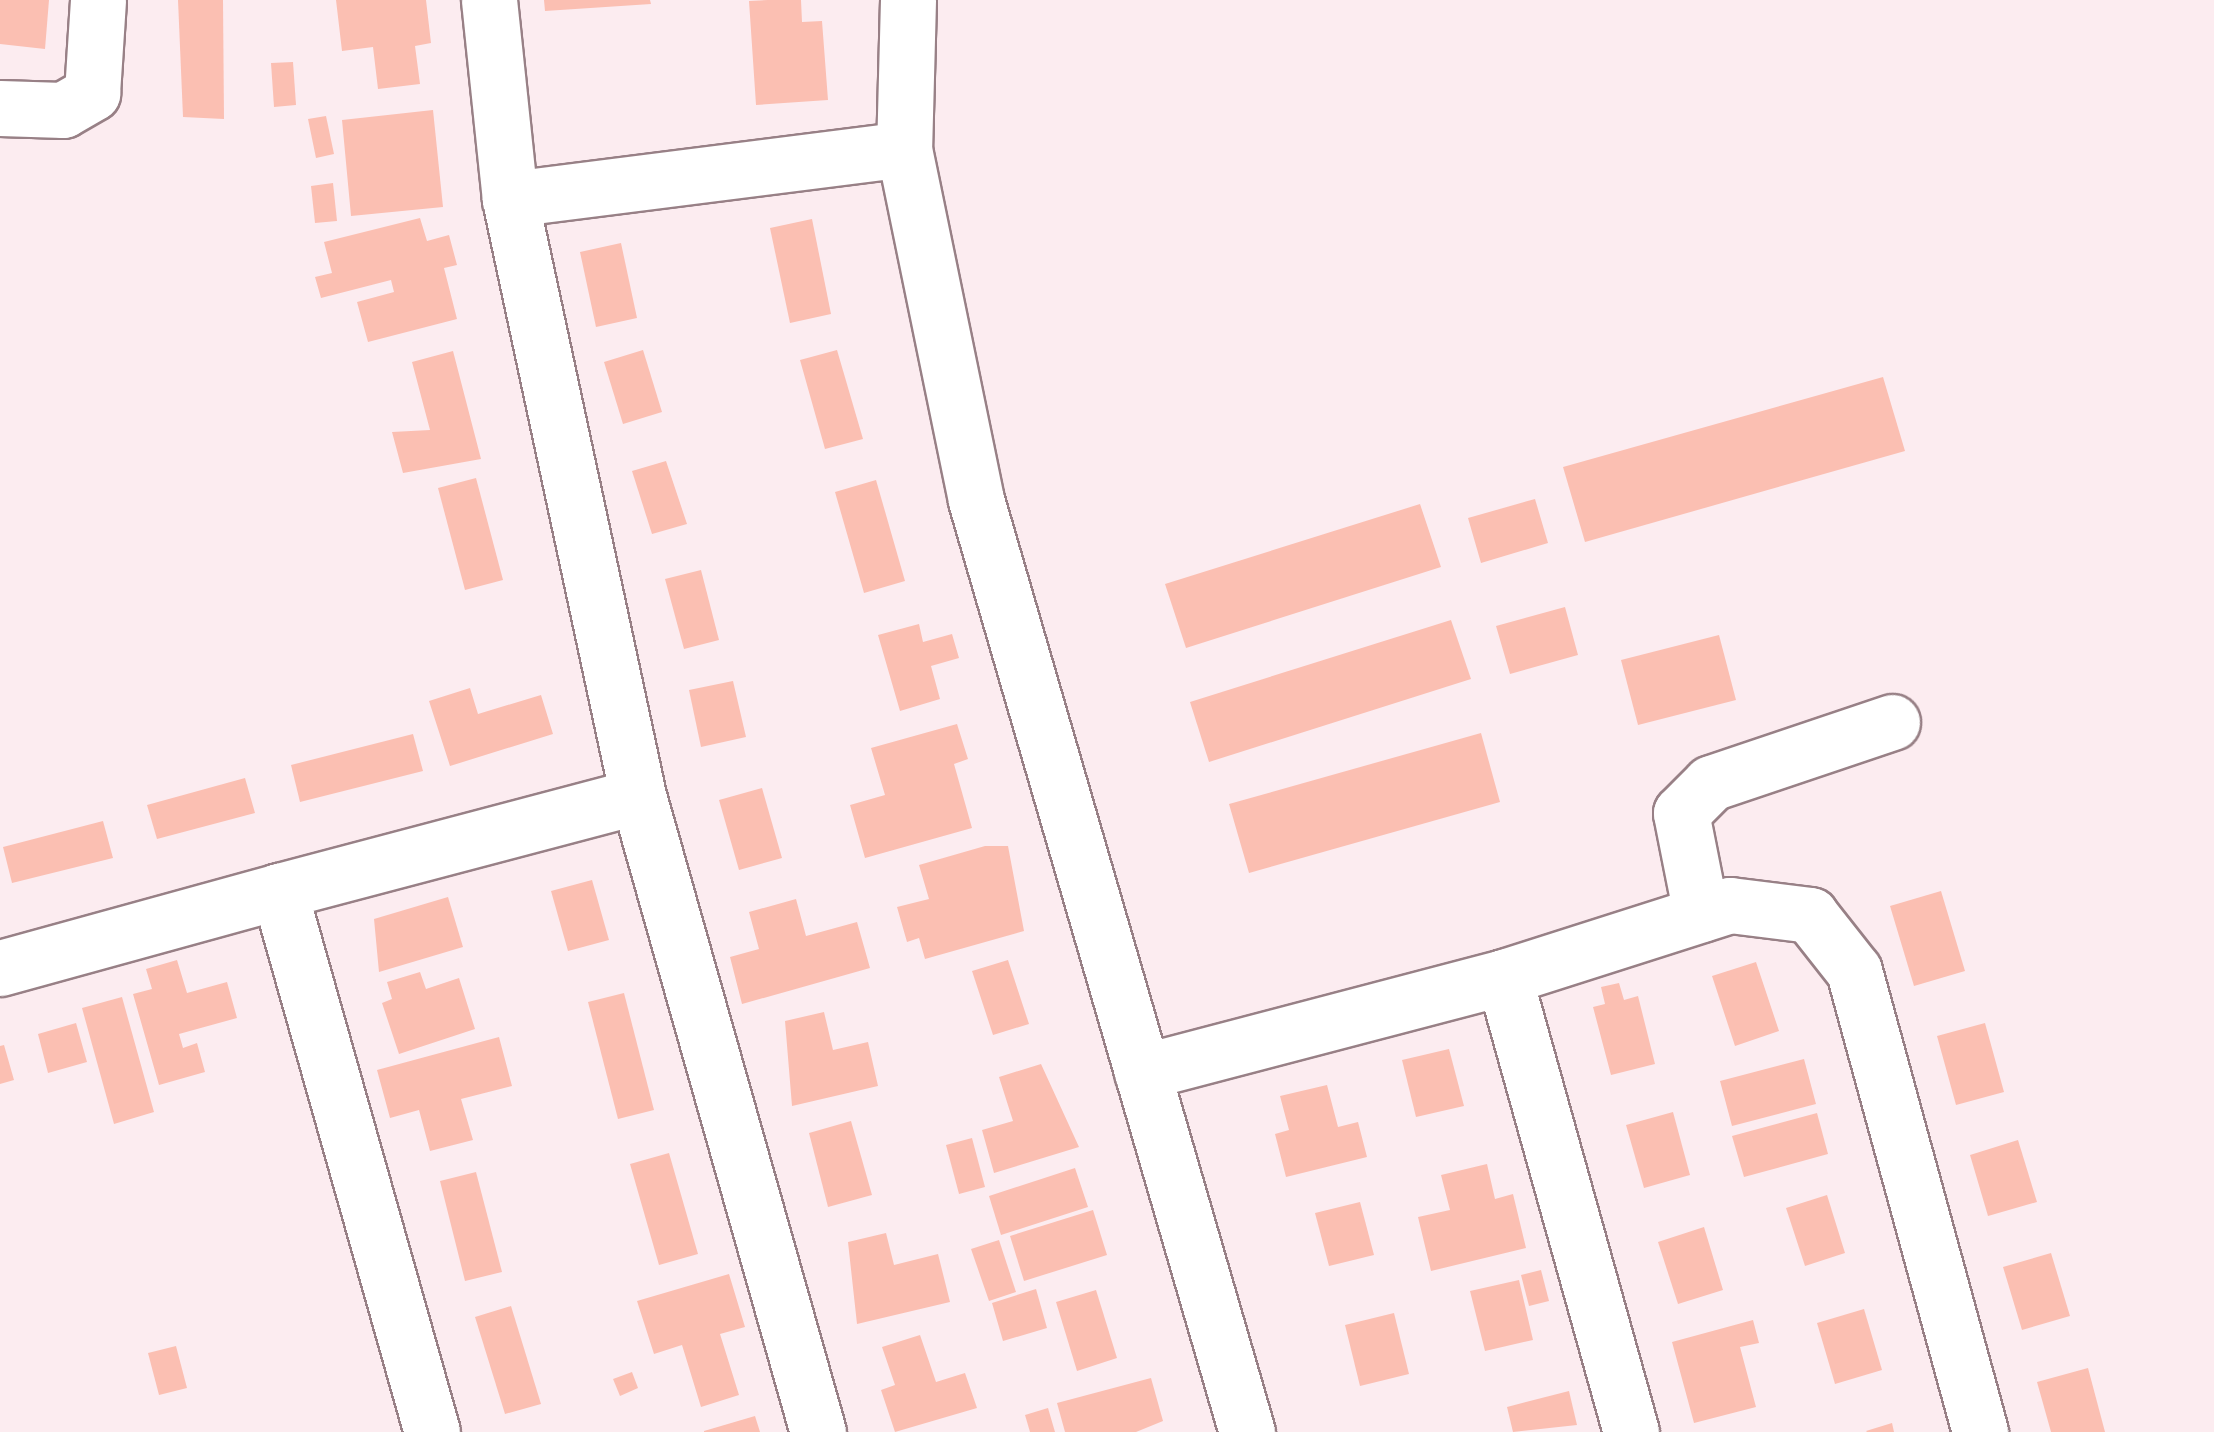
<!DOCTYPE html>
<html>
<head>
<meta charset="utf-8">
<style>
	body { margin:0 }
	#map { position:relative; width:2214px; height:1432px; overflow:hidden; background:#fcecf0; font-family:Literata,serif }
	div>[style] { position:absolute }
	.building>* { inset:0; background:#fbbfb2 }
	.roads { filter:drop-shadow(2px 0 #988086) drop-shadow(-2px 0 #988086) drop-shadow(0 2px #988086) drop-shadow(0 -2px #988086) }
	.minor>* { height:55px; margin:-27.5px; padding:0 27.5px; transform-origin:27.5px; border-radius:27.5px; background:#fff }
	span { translate:-50% -50%; white-space:nowrap; text-align:center; line-height:1.15; -webkit-text-stroke:8px #fefefe; paint-order:stroke }
</style>
</head>
<body>
<div id="map">
	<div class="building">
		<i style="clip-path:polygon(0 0,49px 0,45px 49px,0 44px)"></i>
		<i style="clip-path:polygon(178px 0,223px 0,224px 119px,183px 117px)"></i>
		<i style="clip-path:polygon(336px 0,426px 0,431px 43px,415px 46px,420px 84px,378px 89px,373px 47px,342px 51px)"></i>
		<i style="clip-path:polygon(544px 0,650px 0,651px 4px,545px 11px)"></i>
		<i style="clip-path:polygon(768px 0,801px 0,802px 22px,822px 21px,828px 100px,756px 105px,749px 1px)"></i>
		<i style="clip-path:polygon(293px 62px,296px 105px,274px 107px,271px 63px)"></i>
		<i style="clip-path:polygon(433px 110px,443px 207px,351px 216px,342px 120px)"></i>
		<i style="clip-path:polygon(326px 116px,334px 154px,316px 158px,308px 119px)"></i>
		<i style="clip-path:polygon(333px 183px,337px 221px,315px 223px,311px 186px)"></i>
		<i style="clip-path:polygon(420px 218px,427px 241px,449px 235px,457px 265px,444px 268px,457px 319px,368px 342px,357px 302px,394px 292px,391px 280px,321px 298px,315px 277px,332px 273px,324px 242px)"></i>
		<i style="clip-path:polygon(812px 219px,831px 314px,790px 323px,770px 228px)"></i>
		<i style="clip-path:polygon(621px 243px,637px 318px,596px 327px,580px 252px)"></i>
		<i style="clip-path:polygon(643px 350px,662px 412px,623px 424px,604px 362px)"></i>
		<i style="clip-path:polygon(837px 350px,863px 439px,825px 449px,800px 360px)"></i>
		<i style="clip-path:polygon(453px 351px,481px 459px,403px 473px,392px 432px,430px 430px,412px 362px)"></i>
		<i style="clip-path:polygon(1883px 377px,1905px 451px,1585px 542px,1563px 467px)"></i>
		<i style="clip-path:polygon(666px 461px,687px 524px,652px 534px,632px 471px)"></i>
		<i style="clip-path:polygon(476px 478px,503px 580px,465px 590px,438px 488px)"></i>
		<i style="clip-path:polygon(876px 480px,905px 581px,864px 593px,835px 492px)"></i>
		<i style="clip-path:polygon(1535px 499px,1548px 543px,1481px 563px,1468px 518px)"></i>
		<i style="clip-path:polygon(1420px 504px,1441px 567px,1186px 648px,1165px 584px)"></i>
		<i style="clip-path:polygon(701px 570px,719px 640px,684px 649px,665px 579px)"></i>
		<i style="clip-path:polygon(1565px 607px,1578px 655px,1510px 674px,1496px 626px)"></i>
		<i style="clip-path:polygon(1451px 620px,1471px 679px,1209px 762px,1190px 702px)"></i>
		<i style="clip-path:polygon(919px 624px,923px 642px,952px 634px,959px 658px,931px 666px,940px 699px,900px 711px,878px 635px)"></i>
		<i style="clip-path:polygon(1719px 635px,1736px 700px,1638px 725px,1621px 660px)"></i>
		<i style="clip-path:polygon(733px 681px,746px 737px,701px 747px,689px 690px)"></i>
		<i style="clip-path:polygon(470px 688px,478px 714px,541px 695px,553px 734px,450px 766px,429px 701px)"></i>
		<i style="clip-path:polygon(957px 724px,968px 759px,954px 764px,972px 828px,865px 858px,850px 805px,885px 795px,871px 748px)"></i>
		<i style="clip-path:polygon(1481px 733px,1500px 802px,1249px 873px,1229px 804px)"></i>
		<i style="clip-path:polygon(413px 734px,423px 771px,300px 802px,291px 765px)"></i>
		<i style="clip-path:polygon(245px 778px,255px 813px,157px 839px,147px 805px)"></i>
		<i style="clip-path:polygon(762px 788px,782px 858px,739px 870px,719px 800px)"></i>
		<i style="clip-path:polygon(103px 821px,113px 858px,12px 883px,3px 847px)"></i>
		<i style="clip-path:polygon(985px 846px,1008px 846px,1024px 931px,925px 959px,919px 938px,907px 942px,897px 907px,929px 899px,919px 865px)"></i>
		<i style="clip-path:polygon(592px 880px,609px 940px,568px 951px,551px 891px)"></i>
		<i style="clip-path:polygon(1941px 891px,1965px 971px,1914px 986px,1890px 906px)"></i>
		<i style="clip-path:polygon(448px 897px,463px 947px,379px 972px,374px 919px)"></i>
		<i style="clip-path:polygon(796px 899px,806px 936px,857px 922px,870px 968px,742px 1004px,730px 957px,759px 949px,749px 912px)"></i>
		<i style="clip-path:polygon(177px 960px,187px 993px,227px 982px,237px 1018px,179px 1034px,183px 1048px,197px 1043px,205px 1072px,159px 1085px,133px 994px,152px 989px,146px 969px)"></i>
		<i style="clip-path:polygon(1008px 960px,1029px 1024px,993px 1035px,972px 971px)"></i>
		<i style="clip-path:polygon(1756px 962px,1779px 1031px,1735px 1046px,1712px 976px)"></i>
		<i style="clip-path:polygon(420px 972px,426px 989px,459px 978px,475px 1029px,399px 1054px,382px 1003px,392px 999px,387px 982px)"></i>
		<i style="clip-path:polygon(1619px 983px,1624px 1000px,1638px 996px,1655px 1064px,1611px 1075px,1593px 1007px,1605px 1004px,1601px 987px)"></i>
		<i style="clip-path:polygon(624px 993px,654px 1110px,618px 1119px,588px 1002px)"></i>
		<i style="clip-path:polygon(122px 997px,154px 1112px,114px 1124px,82px 1008px)"></i>
		<i style="clip-path:polygon(824px 1012px,833px 1050px,868px 1042px,878px 1086px,792px 1106px,785px 1021px)"></i>
		<i style="clip-path:polygon(76px 1023px,87px 1062px,48px 1073px,38px 1034px)"></i>
		<i style="clip-path:polygon(1985px 1023px,2004px 1092px,1956px 1105px,1937px 1036px)"></i>
		<i style="clip-path:polygon(499px 1037px,512px 1086px,461px 1099px,473px 1140px,430px 1151px,419px 1110px,390px 1118px,377px 1070px)"></i>
		<i style="clip-path:polygon(4px 1045px,14px 1080px,0 1084px,0 1046px)"></i>
		<i style="clip-path:polygon(1449px 1049px,1464px 1106px,1416px 1117px,1402px 1060px)"></i>
		<i style="clip-path:polygon(1804px 1059px,1816px 1104px,1732px 1126px,1720px 1081px)"></i>
		<i style="clip-path:polygon(1041px 1064px,1079px 1147px,994px 1173px,982px 1130px,1013px 1121px,999px 1077px)"></i>
		<i style="clip-path:polygon(1327px 1085px,1338px 1127px,1358px 1122px,1367px 1157px,1286px 1177px,1275px 1134px,1289px 1130px,1280px 1096px)"></i>
		<i style="clip-path:polygon(1673px 1112px,1690px 1175px,1644px 1188px,1626px 1125px)"></i>
		<i style="clip-path:polygon(1817px 1113px,1828px 1154px,1744px 1177px,1732px 1136px)"></i>
		<i style="clip-path:polygon(851px 1121px,872px 1195px,828px 1207px,809px 1133px)"></i>
		<i style="clip-path:polygon(972px 1138px,985px 1187px,959px 1194px,946px 1145px)"></i>
		<i style="clip-path:polygon(2018px 1140px,2037px 1202px,1988px 1216px,1970px 1155px)"></i>
		<i style="clip-path:polygon(669px 1153px,698px 1254px,659px 1265px,630px 1164px)"></i>
		<i style="clip-path:polygon(1487px 1164px,1495px 1199px,1513px 1194px,1526px 1248px,1431px 1271px,1418px 1217px,1450px 1210px,1441px 1175px)"></i>
		<i style="clip-path:polygon(1075px 1168px,1088px 1207px,1001px 1235px,989px 1196px)"></i>
		<i style="clip-path:polygon(476px 1172px,502px 1272px,465px 1281px,440px 1181px)"></i>
		<i style="clip-path:polygon(1827px 1195px,1845px 1253px,1805px 1266px,1786px 1208px)"></i>
		<i style="clip-path:polygon(1360px 1202px,1374px 1255px,1329px 1266px,1315px 1213px)"></i>
		<i style="clip-path:polygon(1093px 1210px,1107px 1255px,1024px 1281px,1010px 1236px)"></i>
		<i style="clip-path:polygon(1704px 1227px,1723px 1290px,1678px 1304px,1658px 1242px)"></i>
		<i style="clip-path:polygon(886px 1233px,894px 1265px,938px 1254px,950px 1302px,857px 1324px,848px 1242px)"></i>
		<i style="clip-path:polygon(999px 1240px,1016px 1292px,989px 1301px,971px 1249px)"></i>
		<i style="clip-path:polygon(2051px 1253px,2070px 1316px,2022px 1330px,2003px 1267px)"></i>
		<i style="clip-path:polygon(1541px 1270px,1549px 1301px,1529px 1306px,1521px 1275px)"></i>
		<i style="clip-path:polygon(729px 1274px,745px 1327px,720px 1334px,739px 1395px,701px 1407px,682px 1345px,654px 1354px,637px 1301px)"></i>
		<i style="clip-path:polygon(1519px 1280px,1533px 1340px,1485px 1351px,1470px 1291px)"></i>
		<i style="clip-path:polygon(1036px 1289px,1047px 1328px,1003px 1341px,992px 1303px)"></i>
		<i style="clip-path:polygon(1096px 1290px,1117px 1358px,1077px 1371px,1056px 1302px)"></i>
		<i style="clip-path:polygon(511px 1306px,541px 1404px,505px 1414px,475px 1317px)"></i>
		<i style="clip-path:polygon(1864px 1309px,1882px 1370px,1835px 1384px,1817px 1323px)"></i>
		<i style="clip-path:polygon(1394px 1313px,1409px 1374px,1360px 1386px,1345px 1325px)"></i>
		<i style="clip-path:polygon(1753px 1320px,1759px 1343px,1740px 1347px,1756px 1407px,1694px 1423px,1672px 1342px)"></i>
		<i style="clip-path:polygon(920px 1335px,936px 1382px,965px 1373px,977px 1408px,895px 1432px,881px 1390px,895px 1385px,882px 1347px)"></i>
		<i style="clip-path:polygon(176px 1346px,187px 1388px,159px 1395px,148px 1353px)"></i>
		<i style="clip-path:polygon(2088px 1368px,2105px 1432px,2051px 1432px,2037px 1382px)"></i>
		<i style="clip-path:polygon(632px 1372px,638px 1388px,620px 1396px,613px 1379px)"></i>
		<i style="clip-path:polygon(1151px 1378px,1163px 1421px,1136px 1432px,1065px 1432px,1057px 1403px)"></i>
		<i style="clip-path:polygon(1569px 1391px,1577px 1425px,1513px 1432px,1507px 1407px)"></i>
		<i style="clip-path:polygon(1048px 1408px,1055px 1432px,1030px 1432px,1025px 1415px)"></i>
		<i style="clip-path:polygon(755px 1416px,760px 1432px,704px 1432px,704px 1431px)"></i>
		<i style="clip-path:polygon(1892px 1423px,1894px 1432px,1867px 1432px,1866px 1431px)"></i>
	</div>
	<div class="roads">
		<div class="minor">
			<i style="left:489px;top:0;width:200px;rotate:84deg"></i>
			<i style="left:510px;top:199px;width:611px;rotate:77.9deg"></i>
			<i style="left:638px;top:796px;width:661px;rotate:74.2deg"></i>
			<i style="left:908px;top:0;width:149px;rotate:91.5deg"></i>
			<i style="left:904px;top:149px;width:358px;rotate:78.4deg"></i>
			<i style="left:976px;top:500px;width:971px;rotate:73.79deg"></i>
			<i style="left:0;top:108px;width:63px;rotate:1.8deg"></i>
			<i style="left:63px;top:110px;width:34px;rotate:-30deg"></i>
			<i style="left:92px;top:93px;width:93px;rotate:-86.3deg"></i>
			<i style="left:510px;top:199px;width:397px;rotate:-7.2deg"></i>
			<i style="left:279px;top:891px;width:371px;rotate:-14.8deg"></i>
			<i style="left:1701px;top:914px;width:103px;rotate:-101.2deg"></i>
			<i style="left:1681px;top:813px;width:42px;rotate:-45deg"></i>
			<i style="left:1711px;top:783px;width:191px;rotate:-18.6deg"></i>
			<i style="left:0;top:968px;width:289px;rotate:-15.4deg"></i>
			<i style="left:279px;top:891px;width:562px;rotate:74.21deg"></i>
			<i style="left:1504px;top:977px;width:472px;rotate:74.4deg"></i>
			<i style="left:1142px;top:1072px;width:374px;rotate:-14.7deg"></i>
			<i style="left:1504px;top:977px;width:237px;rotate:-17.7deg"></i>
			<i style="left:1730px;top:905px;width:81px;rotate:7.1deg"></i>
			<i style="left:1810px;top:915px;width:71px;rotate:51.8deg"></i>
			<i style="left:1854px;top:971px;width:478px;rotate:74.7deg"></i>
		</div>
	</div>
</div>
</body>
</html>
